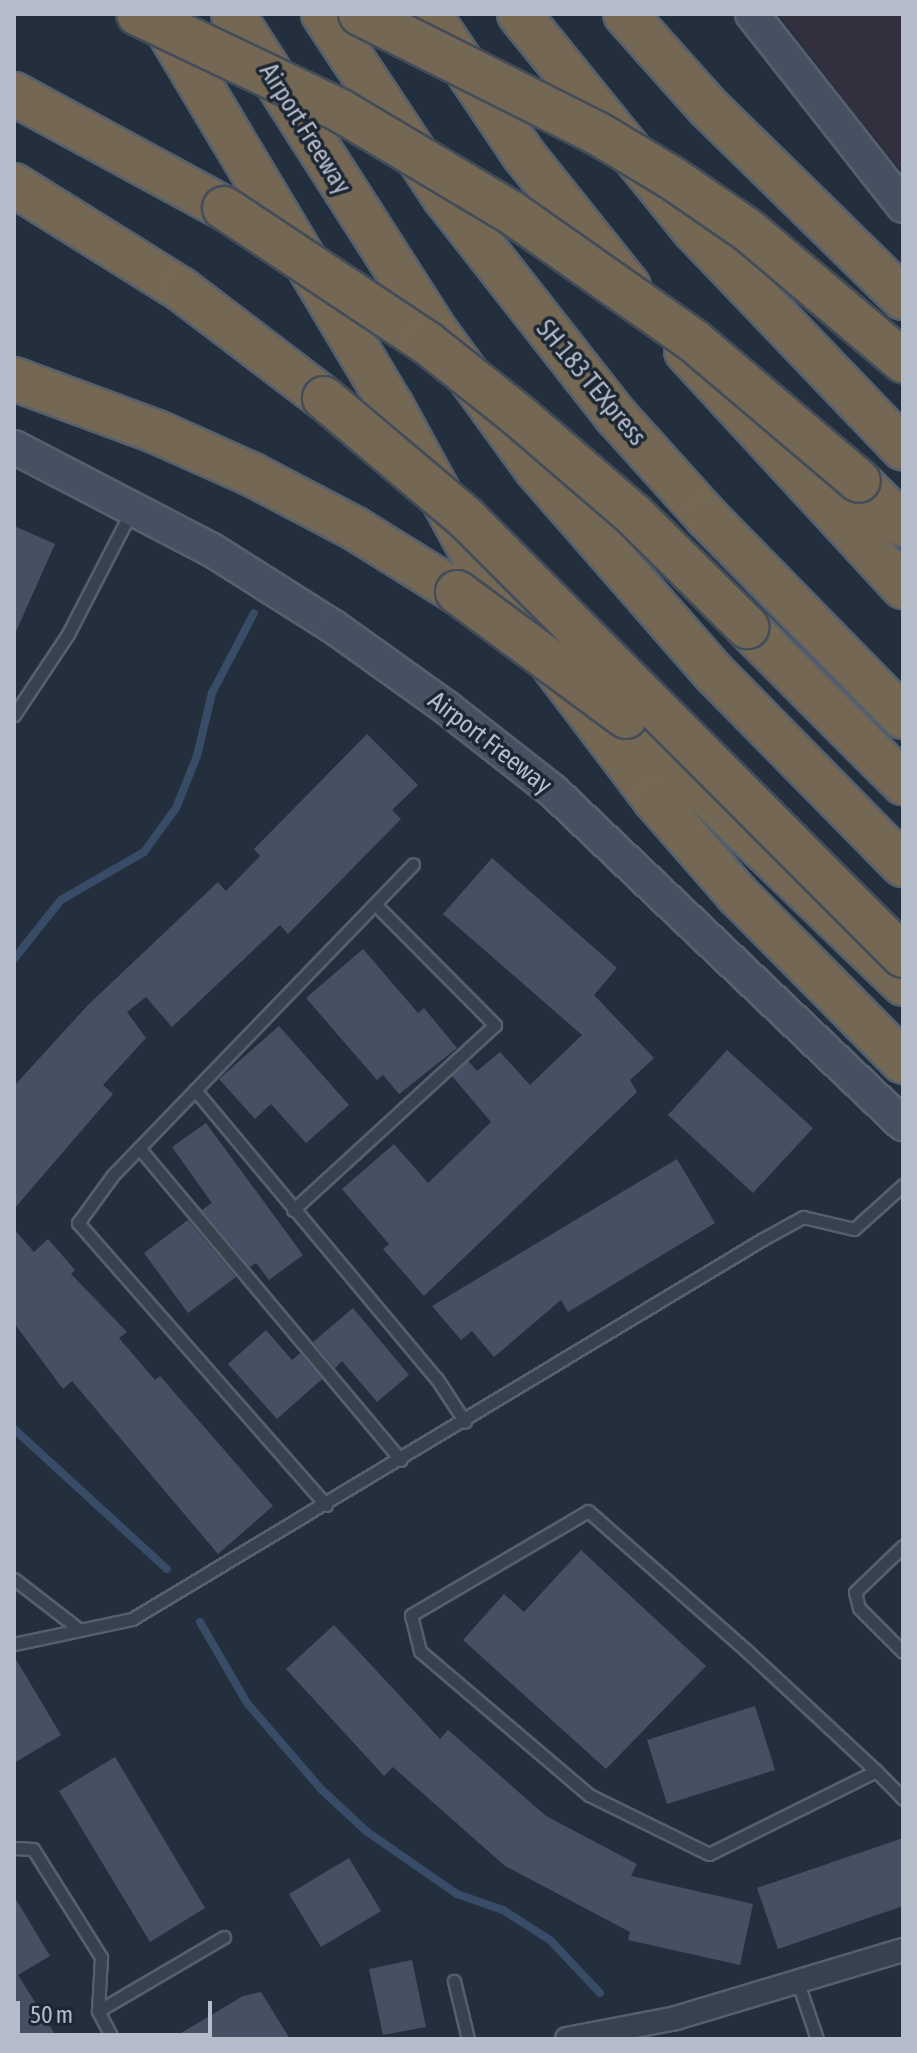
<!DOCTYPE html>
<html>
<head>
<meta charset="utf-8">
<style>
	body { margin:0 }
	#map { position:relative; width:917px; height:2053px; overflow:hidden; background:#242f3e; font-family:"Asap Condensed",sans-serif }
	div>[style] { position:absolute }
	.medical>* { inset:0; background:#32303f }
	.stream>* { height:8px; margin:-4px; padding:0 4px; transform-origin:4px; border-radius:4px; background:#394c67 }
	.building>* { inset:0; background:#455162 }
	.roads { filter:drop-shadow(2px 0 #565f6c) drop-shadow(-2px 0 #565f6c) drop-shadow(0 2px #565f6c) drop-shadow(0 -2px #565f6c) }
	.lane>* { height:11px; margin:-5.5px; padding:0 5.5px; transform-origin:5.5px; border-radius:5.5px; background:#38414e }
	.street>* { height:22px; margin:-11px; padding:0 11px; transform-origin:11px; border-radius:11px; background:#38414e }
	.secondary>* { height:32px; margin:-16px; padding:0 16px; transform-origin:16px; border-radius:16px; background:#465061 }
	.highway>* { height:42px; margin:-21px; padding:0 21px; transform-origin:21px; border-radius:21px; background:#746855 }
	.bridges { filter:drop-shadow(2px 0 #434c59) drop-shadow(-2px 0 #434c59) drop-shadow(0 2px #434c59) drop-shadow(0 -2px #434c59) }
	.highway-bridge>* { height:42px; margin:-21px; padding:0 21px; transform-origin:21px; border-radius:21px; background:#746855 }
	span { translate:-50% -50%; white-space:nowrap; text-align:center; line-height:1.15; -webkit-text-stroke:7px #1d2633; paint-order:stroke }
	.street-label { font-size:26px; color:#b4bcc9 }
	.frame { position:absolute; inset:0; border:16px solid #b4bcc9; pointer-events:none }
	.scale { position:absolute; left:16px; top:2001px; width:196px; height:36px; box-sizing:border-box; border:4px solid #b4bcc9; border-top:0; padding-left:10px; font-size:24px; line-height:28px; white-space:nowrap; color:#b4bcc9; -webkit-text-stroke:6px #1d2633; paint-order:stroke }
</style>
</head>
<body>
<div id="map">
	<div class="medical">
		<i style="clip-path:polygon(779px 14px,903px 14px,903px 172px,853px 111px)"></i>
	</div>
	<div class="stream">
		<i style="left:14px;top:959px;width:75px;rotate:-51.5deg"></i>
		<i style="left:61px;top:900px;width:96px;rotate:-30deg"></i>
		<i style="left:144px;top:852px;width:54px;rotate:-54deg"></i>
		<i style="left:176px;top:808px;width:56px;rotate:-68deg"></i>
		<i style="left:197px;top:756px;width:65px;rotate:-76.6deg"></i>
		<i style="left:212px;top:693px;width:90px;rotate:-62.3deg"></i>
		<i style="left:14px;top:1429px;width:207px;rotate:42.5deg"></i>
		<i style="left:200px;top:1622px;width:94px;rotate:59.9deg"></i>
		<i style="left:247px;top:1703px;width:113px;rotate:49.3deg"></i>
		<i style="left:321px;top:1789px;width:62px;rotate:43deg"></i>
		<i style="left:366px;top:1831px;width:111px;rotate:34.7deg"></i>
		<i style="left:457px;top:1894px;width:49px;rotate:19.2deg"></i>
		<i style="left:503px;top:1910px;width:56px;rotate:32.6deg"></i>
		<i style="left:550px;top:1940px;width:73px;rotate:46.7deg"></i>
	</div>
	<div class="building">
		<i style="clip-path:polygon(14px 526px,55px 544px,14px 636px)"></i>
		<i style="clip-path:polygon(367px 734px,418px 785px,392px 810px,401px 819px,288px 934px,280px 925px,172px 1027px,146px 997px,127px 1012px,146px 1038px,103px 1085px,113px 1094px,14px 1209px,14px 1086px,88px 1005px,218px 882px,226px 891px,260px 856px,254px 849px)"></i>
		<i style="clip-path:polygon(492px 858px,617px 968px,594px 995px,654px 1058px,630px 1080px,637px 1092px,424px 1296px,383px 1249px,389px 1244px,342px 1189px,394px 1144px,428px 1183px,491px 1122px,452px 1076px,468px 1061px,477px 1071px,500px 1052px,530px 1085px,582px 1035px,443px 914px)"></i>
		<i style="clip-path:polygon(363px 949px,418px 1013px,424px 1008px,457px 1048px,399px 1094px,383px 1075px,377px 1080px,306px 998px)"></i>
		<i style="clip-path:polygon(279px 1026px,349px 1105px,306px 1143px,271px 1104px,255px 1119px,219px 1079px)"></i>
		<i style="clip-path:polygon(727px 1050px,813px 1128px,753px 1193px,668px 1115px)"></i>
		<i style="clip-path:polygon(206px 1123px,303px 1255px,269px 1280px,256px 1263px,250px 1267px,202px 1210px,212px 1203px,172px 1147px)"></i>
		<i style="clip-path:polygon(677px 1159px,715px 1223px,568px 1312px,561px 1300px,494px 1357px,472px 1331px,461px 1340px,432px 1306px)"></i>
		<i style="clip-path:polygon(188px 1220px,236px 1277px,188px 1313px,144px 1253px)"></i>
		<i style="clip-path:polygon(14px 1229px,34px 1252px,48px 1239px,75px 1270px,71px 1274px,127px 1332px,119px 1338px,155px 1380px,160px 1376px,273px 1506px,218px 1554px,72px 1381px,63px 1389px,14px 1323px)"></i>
		<i style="clip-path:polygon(353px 1308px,409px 1375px,377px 1402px,342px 1361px,335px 1368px,313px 1342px)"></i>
		<i style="clip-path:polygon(266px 1330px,292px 1360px,300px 1353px,322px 1379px,277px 1419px,228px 1364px)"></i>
		<i style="clip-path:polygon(581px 1550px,706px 1666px,606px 1769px,463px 1640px,504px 1594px,524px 1612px)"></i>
		<i style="clip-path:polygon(334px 1625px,440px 1739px,448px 1730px,546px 1816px,637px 1864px,631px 1876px,753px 1904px,740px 1965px,628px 1940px,630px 1932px,505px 1866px,393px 1767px,384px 1776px,286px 1669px)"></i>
		<i style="clip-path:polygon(14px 1656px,61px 1735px,14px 1763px)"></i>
		<i style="clip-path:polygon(755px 1706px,775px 1770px,667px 1804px,647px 1740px)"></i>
		<i style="clip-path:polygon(115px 1757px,205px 1908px,150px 1942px,59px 1791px)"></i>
		<i style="clip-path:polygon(903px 1838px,903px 1906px,778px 1949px,757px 1888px)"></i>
		<i style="clip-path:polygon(349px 1858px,381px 1911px,321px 1947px,289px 1894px)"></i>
		<i style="clip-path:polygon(14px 1896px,50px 1956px,18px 1975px,58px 2039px,14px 2039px)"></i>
		<i style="clip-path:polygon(412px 1960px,426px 2027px,383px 2035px,369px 1969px)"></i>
		<i style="clip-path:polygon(261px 1992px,290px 2039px,171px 2039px,243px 1996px)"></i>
	</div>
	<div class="roads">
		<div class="lane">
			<i style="left:14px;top:715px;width:97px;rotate:-56.3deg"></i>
			<i style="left:68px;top:634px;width:140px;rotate:-62.7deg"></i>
			<i style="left:195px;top:1090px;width:377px;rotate:50.1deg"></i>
			<i style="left:437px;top:1379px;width:51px;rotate:56.9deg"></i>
			<i style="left:139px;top:1148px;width:407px;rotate:50deg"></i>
			<i style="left:293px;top:1210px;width:274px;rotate:-42.5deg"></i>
			<i style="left:495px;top:1025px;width:170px;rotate:-134.8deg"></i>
			<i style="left:326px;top:1505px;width:376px;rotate:-131.3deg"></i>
			<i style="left:78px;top:1223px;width:59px;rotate:-53.9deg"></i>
			<i style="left:113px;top:1175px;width:432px;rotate:-46deg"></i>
			<i style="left:903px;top:1546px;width:66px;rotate:136.2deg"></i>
			<i style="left:855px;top:1592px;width:16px;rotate:76deg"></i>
			<i style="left:859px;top:1608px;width:62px;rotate:45deg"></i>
			<i style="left:14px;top:1579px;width:83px;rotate:37.7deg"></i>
			<i style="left:14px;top:1644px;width:121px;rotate:-12deg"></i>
			<i style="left:132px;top:1619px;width:737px;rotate:-31.06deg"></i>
			<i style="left:763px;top:1239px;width:46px;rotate:-28.8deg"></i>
			<i style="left:803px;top:1217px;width:52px;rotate:13.2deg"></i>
			<i style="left:854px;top:1229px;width:66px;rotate:-41.9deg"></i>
			<i style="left:876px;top:1771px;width:186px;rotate:153.6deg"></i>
			<i style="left:709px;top:1854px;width:134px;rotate:-153.8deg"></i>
			<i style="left:589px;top:1795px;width:222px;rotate:-139.6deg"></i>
			<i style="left:420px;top:1651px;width:37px;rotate:-104deg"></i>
			<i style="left:411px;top:1615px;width:205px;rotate:-30.4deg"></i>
			<i style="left:588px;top:1511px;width:213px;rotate:41.4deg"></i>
			<i style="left:748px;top:1652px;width:175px;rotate:42.9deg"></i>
			<i style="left:876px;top:1771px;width:27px;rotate:45deg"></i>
			<i style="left:895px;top:1790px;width:12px;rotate:48deg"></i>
			<i style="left:14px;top:1848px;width:19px;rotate:3deg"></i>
			<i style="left:33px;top:1849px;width:128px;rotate:57.8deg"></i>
			<i style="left:101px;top:1957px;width:54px;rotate:93.2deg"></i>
			<i style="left:98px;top:2011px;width:32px;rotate:62deg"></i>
			<i style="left:454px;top:1981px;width:60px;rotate:76.4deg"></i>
			<i style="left:798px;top:1983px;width:59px;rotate:71.3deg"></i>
			<i style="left:98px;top:2011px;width:146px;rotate:-30.4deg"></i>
		</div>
		<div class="street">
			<i style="left:567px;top:2039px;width:111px;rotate:-10.9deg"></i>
			<i style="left:676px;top:2018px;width:237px;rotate:-16.7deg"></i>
		</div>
		<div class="secondary">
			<i style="left:752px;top:14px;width:244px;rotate:51.8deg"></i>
			<i style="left:14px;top:447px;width:223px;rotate:27.5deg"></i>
			<i style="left:212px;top:550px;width:144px;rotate:32.3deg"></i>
			<i style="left:334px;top:627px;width:139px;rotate:35.6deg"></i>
			<i style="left:447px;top:708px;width:135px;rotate:38.1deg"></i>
			<i style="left:553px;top:791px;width:483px;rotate:43.6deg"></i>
		</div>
		<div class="highway">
			<i style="left:158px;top:14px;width:457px;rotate:59.2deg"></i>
			<i style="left:392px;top:406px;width:187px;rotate:61.5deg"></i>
			<i style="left:481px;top:570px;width:288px;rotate:52.9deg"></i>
			<i style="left:655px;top:800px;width:125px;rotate:48.9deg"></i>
			<i style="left:737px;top:894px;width:236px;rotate:45.3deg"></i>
			<i style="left:233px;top:14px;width:380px;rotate:57.4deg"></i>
			<i style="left:438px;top:334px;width:167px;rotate:54deg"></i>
			<i style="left:536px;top:469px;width:272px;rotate:48.9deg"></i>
			<i style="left:715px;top:674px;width:268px;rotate:45.5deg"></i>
			<i style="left:323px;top:14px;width:221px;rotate:56.5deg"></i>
			<i style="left:445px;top:198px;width:277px;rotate:51.9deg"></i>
			<i style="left:616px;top:416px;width:136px;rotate:48deg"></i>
			<i style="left:707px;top:517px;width:280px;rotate:45.6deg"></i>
			<i style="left:429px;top:14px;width:169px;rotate:56.1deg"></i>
			<i style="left:523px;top:154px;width:170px;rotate:51.4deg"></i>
			<i style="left:519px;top:14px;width:279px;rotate:51deg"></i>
			<i style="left:695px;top:231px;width:301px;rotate:46.3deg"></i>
			<i style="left:625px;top:14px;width:125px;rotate:48.3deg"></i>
			<i style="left:708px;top:107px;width:273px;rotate:44.4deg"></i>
			<i style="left:14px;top:94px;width:239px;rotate:28.5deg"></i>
			<i style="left:14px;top:185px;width:198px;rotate:32deg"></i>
			<i style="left:182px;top:290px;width:178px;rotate:37.3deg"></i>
			<i style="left:686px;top:351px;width:321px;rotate:47.4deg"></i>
			<i style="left:14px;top:379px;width:153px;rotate:20.3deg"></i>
			<i style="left:157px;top:432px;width:105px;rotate:24.1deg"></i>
			<i style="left:253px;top:475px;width:114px;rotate:27.7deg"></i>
			<i style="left:354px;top:528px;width:121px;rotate:31.9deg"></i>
			<i style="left:859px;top:481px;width:62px;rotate:45deg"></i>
			<i style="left:747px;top:627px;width:221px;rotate:45deg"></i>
			<i style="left:626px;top:717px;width:385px;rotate:43.9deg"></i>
		</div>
	</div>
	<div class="bridges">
		<div class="highway-bridge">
			<i style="left:138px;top:14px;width:225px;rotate:25.5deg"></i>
			<i style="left:341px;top:111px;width:199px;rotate:30.8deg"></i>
			<i style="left:512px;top:213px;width:223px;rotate:35.1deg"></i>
			<i style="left:694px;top:341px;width:216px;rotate:40.3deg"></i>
			<i style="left:360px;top:14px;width:265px;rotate:26.7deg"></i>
			<i style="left:597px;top:133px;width:87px;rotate:31deg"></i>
			<i style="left:672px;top:178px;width:93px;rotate:34.5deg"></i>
			<i style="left:749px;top:231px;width:202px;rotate:40.2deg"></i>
			<i style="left:224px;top:208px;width:242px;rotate:33.6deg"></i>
			<i style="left:426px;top:342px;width:119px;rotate:38.5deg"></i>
			<i style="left:519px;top:416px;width:150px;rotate:40.7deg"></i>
			<i style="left:633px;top:514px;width:161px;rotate:44.7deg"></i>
			<i style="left:324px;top:398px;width:185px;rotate:40.2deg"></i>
			<i style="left:465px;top:517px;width:620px;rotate:45.07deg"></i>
			<i style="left:457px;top:592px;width:210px;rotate:36.5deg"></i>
		</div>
	</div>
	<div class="street-label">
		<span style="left:305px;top:129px;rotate:58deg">Airport Freeway</span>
		<span style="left:591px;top:383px;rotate:50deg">SH 183 TEXpress</span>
		<span style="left:490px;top:743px;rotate:38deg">Airport Freeway</span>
	</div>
	<div class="frame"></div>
	<div class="scale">50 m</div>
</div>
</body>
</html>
